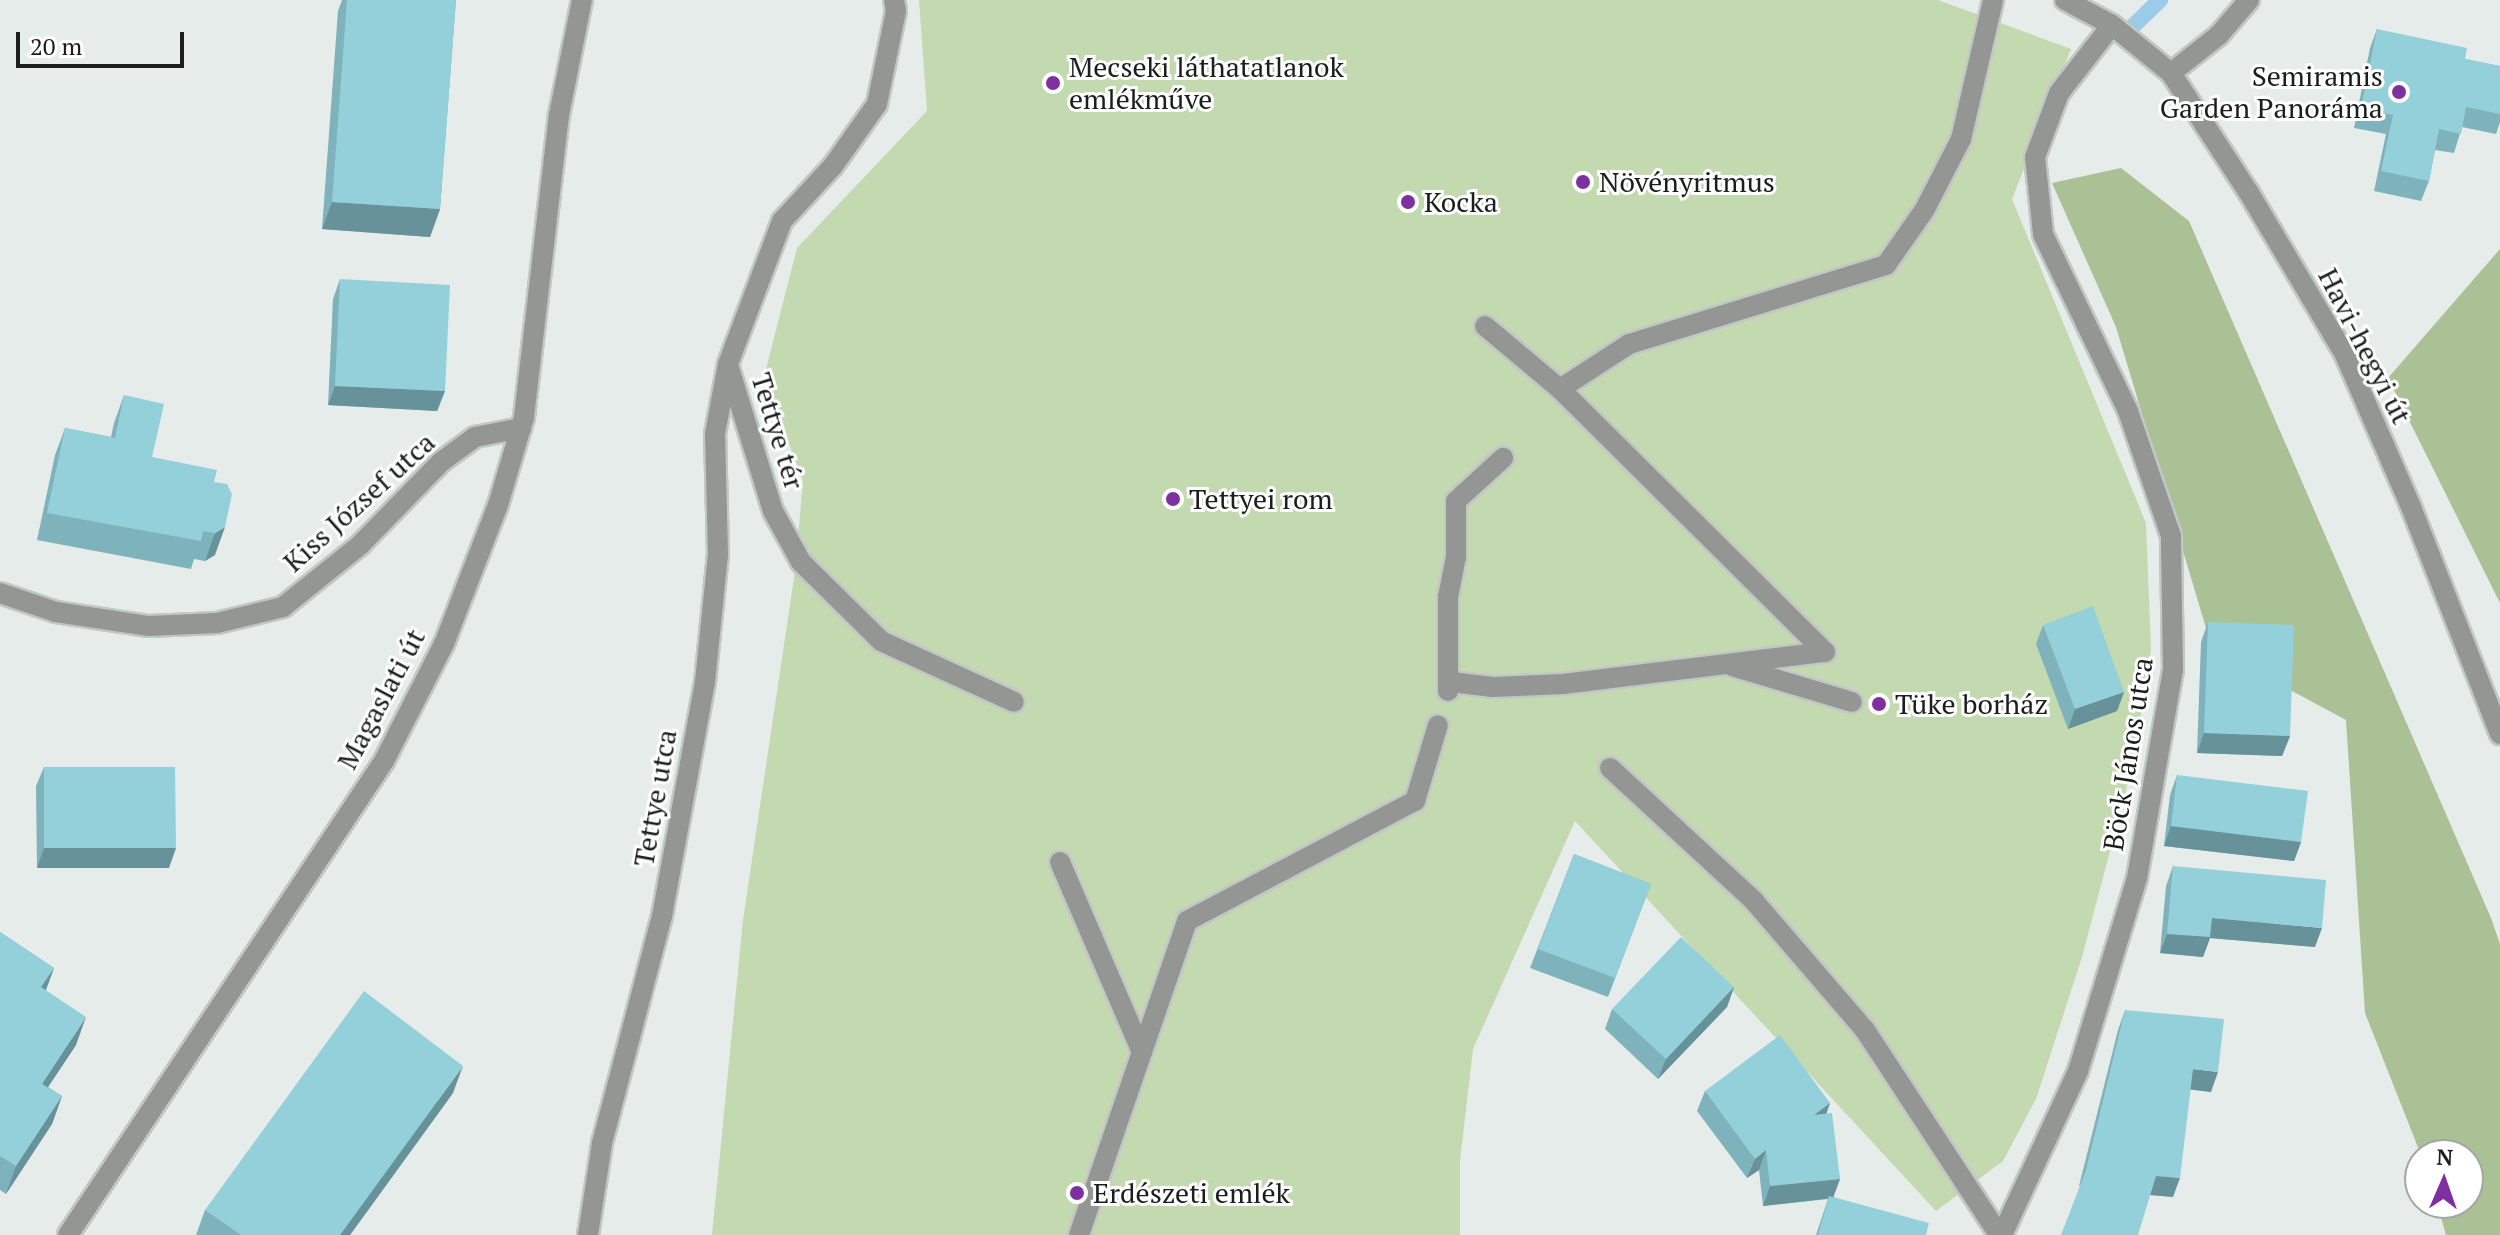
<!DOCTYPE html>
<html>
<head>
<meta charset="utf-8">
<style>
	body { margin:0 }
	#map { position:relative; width:2500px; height:1235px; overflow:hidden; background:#e6ecea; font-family:"PT Serif",serif }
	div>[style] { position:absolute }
	.green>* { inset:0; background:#c3d9b0 }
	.forest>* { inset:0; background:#aac095 }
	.stream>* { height:16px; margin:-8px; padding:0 8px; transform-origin:8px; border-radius:8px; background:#9ccbe7 }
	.roads { filter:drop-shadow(2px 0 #c2c7c5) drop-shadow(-2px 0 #c2c7c5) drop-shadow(0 2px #c2c7c5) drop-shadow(0 -2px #c2c7c5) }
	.minor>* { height:20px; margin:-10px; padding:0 10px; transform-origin:10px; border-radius:10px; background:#949694 }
	.wall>* { inset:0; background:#7fb3bb }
	.shaded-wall>* { inset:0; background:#689299 }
	.building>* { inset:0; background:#94d0da }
	.dots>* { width:22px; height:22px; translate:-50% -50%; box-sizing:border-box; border:4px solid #fff; border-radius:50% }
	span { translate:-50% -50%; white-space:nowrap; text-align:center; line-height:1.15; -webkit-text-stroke:6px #fff; paint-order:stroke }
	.poi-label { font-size:28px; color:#1c1e1d }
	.left { translate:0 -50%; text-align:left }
	.right { translate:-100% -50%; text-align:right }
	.street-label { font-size:28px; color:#1c1e1d }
	.north { position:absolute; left:2404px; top:1139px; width:80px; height:80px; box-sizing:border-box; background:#fff; border:2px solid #a4a5a5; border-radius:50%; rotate:2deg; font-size:22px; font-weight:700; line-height:32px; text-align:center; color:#1c1e1d }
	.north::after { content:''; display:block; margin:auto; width:28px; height:36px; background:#7e30a0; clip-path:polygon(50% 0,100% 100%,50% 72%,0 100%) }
	.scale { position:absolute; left:16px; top:32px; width:168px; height:36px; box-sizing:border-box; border:4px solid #1c1e1d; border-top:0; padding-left:10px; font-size:24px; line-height:28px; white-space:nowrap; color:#1c1e1d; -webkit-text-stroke:6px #fff; paint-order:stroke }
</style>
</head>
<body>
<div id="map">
	<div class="green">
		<i style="clip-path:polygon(919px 0,1938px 0,2071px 49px,2012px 199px,2146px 523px,2151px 649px,2134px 760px,2082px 957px,2036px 1099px,2003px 1161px,1936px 1211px,1575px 821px,1473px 1049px,1460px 1161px,1460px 1235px,712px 1235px,743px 920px,795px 571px,803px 481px,764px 377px,797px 248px,927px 111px)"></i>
	</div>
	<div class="forest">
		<i style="clip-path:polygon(2121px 168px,2189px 221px,2491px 918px,2500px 944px,2500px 1235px,2446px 1235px,2437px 1203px,2468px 1203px,2468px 1155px,2421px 1155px,2365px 1013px,2346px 720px,2212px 648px,2116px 327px,2052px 183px)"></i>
		<i style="clip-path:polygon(2500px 249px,2500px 603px,2388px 378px)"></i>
	</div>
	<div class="stream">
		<i style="left:2128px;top:31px;width:45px;rotate:-44.1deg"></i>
	</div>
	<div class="roads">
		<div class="minor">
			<i style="left:2065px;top:0;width:53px;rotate:28deg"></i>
			<i style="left:2112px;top:25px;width:76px;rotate:39.1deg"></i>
			<i style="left:2171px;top:73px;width:143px;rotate:57deg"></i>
			<i style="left:2249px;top:193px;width:188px;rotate:59.3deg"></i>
			<i style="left:2345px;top:355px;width:166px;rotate:66.5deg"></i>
			<i style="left:2411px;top:507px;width:244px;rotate:68.6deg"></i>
			<i style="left:2171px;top:73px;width:61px;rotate:-38.4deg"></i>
			<i style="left:2219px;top:35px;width:46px;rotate:-49.4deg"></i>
			<i style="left:729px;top:368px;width:150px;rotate:72.9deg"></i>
			<i style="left:773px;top:511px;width:58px;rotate:61.2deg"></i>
			<i style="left:801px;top:562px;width:112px;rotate:44.6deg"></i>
			<i style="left:881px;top:641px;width:146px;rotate:24.6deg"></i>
			<i style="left:1560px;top:389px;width:82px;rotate:-33.1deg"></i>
			<i style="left:1629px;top:344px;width:269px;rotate:-17.1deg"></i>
			<i style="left:1886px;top:265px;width:68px;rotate:-55.1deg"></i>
			<i style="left:1925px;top:209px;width:79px;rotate:-62.8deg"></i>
			<i style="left:1961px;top:139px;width:143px;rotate:-77deg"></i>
			<i style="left:0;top:593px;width:59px;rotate:18.7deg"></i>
			<i style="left:56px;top:612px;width:94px;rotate:8.6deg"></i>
			<i style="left:149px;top:626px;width:68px;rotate:-2.5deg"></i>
			<i style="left:217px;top:623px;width:68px;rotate:-13.6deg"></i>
			<i style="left:283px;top:607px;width:99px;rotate:-38.8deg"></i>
			<i style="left:360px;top:545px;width:116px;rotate:-45.7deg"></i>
			<i style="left:441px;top:462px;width:42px;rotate:-36.3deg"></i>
			<i style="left:475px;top:437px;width:47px;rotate:-11.1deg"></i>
			<i style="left:1732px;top:666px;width:125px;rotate:16.7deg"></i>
			<i style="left:1451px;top:682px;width:42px;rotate:6.8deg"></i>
			<i style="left:1493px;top:687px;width:70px;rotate:-2.5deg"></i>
			<i style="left:1563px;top:684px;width:264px;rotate:-7deg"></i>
			<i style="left:1825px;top:652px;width:373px;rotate:-135.2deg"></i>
			<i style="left:1560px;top:389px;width:98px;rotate:-140deg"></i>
			<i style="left:1448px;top:691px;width:94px;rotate:-90deg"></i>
			<i style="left:1448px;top:597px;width:41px;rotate:-78.7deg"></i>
			<i style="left:1456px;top:557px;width:56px;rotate:-90deg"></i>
			<i style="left:1456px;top:501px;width:64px;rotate:-42.5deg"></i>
			<i style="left:1610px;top:768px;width:196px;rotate:42.7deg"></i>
			<i style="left:1754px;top:901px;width:170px;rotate:49.3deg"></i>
			<i style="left:1865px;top:1030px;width:245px;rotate:56.8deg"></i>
			<i style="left:1060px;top:862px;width:207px;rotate:66.7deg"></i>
			<i style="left:68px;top:1235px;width:570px;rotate:-56.31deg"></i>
			<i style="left:384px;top:761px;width:131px;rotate:-62.9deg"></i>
			<i style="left:444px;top:644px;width:149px;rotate:-68.8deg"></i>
			<i style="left:498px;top:505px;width:92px;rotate:-73.5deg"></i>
			<i style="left:524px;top:417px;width:304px;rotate:-83.4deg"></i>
			<i style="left:559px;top:115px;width:117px;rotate:-78.7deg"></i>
			<i style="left:588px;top:1235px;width:93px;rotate:-81.3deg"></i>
			<i style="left:602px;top:1143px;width:235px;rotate:-75.2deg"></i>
			<i style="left:662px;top:916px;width:238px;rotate:-79.6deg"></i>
			<i style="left:705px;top:682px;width:128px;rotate:-84.2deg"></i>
			<i style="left:718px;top:555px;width:121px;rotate:-91.4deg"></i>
			<i style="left:715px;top:434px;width:71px;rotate:-79.5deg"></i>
			<i style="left:728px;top:364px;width:153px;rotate:-69.3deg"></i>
			<i style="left:782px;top:221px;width:75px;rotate:-47.2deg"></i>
			<i style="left:833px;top:166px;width:76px;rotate:-54.6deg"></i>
			<i style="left:877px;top:104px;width:95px;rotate:-78.5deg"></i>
			<i style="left:896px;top:11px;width:11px;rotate:-100deg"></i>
			<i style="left:1079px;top:1235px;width:332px;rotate:-71deg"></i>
			<i style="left:1187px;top:921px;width:258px;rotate:-27.8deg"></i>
			<i style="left:1415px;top:801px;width:79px;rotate:-73.2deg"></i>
			<i style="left:2002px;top:1235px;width:181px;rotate:-65.1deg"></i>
			<i style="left:2078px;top:1071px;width:202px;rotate:-73deg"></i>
			<i style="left:2137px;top:878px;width:211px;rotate:-80.2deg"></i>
			<i style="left:2173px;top:670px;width:134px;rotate:-90.9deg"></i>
			<i style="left:2171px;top:536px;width:132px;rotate:-109deg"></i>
			<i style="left:2128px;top:411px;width:196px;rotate:-115.7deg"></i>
			<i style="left:2043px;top:234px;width:77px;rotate:-95.9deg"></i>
			<i style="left:2035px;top:157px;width:68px;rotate:-69.4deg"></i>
			<i style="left:2059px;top:93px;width:86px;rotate:-52.1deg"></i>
		</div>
	</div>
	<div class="wall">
		<i style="clip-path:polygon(342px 0,456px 0,440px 209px,430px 237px,322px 229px,338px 11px)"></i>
		<i style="clip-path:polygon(2377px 29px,2465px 59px,2500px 66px,2500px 122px,2496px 134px,2462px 127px,2454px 153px,2435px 150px,2429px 181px,2421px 201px,2374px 191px,2386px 134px,2354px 128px,2370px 48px)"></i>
		<i style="clip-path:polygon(340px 279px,445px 391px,437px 411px,328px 405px,333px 299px)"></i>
		<i style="clip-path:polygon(124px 395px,152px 457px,214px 482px,215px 555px,205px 561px,194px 559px,191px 569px,37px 540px,55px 455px,65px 428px,111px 437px,114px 423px)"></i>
		<i style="clip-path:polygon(2208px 622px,2290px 736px,2282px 756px,2197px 753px,2201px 642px)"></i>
		<i style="clip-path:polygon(2043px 625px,2124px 692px,2117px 711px,2068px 729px,2036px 644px)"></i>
		<i style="clip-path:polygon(44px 767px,169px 868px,37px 868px,36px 786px)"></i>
		<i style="clip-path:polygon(2177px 775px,2301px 842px,2294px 861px,2164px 846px,2170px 795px)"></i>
		<i style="clip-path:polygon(1574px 854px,1651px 884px,1608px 997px,1530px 968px)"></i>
		<i style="clip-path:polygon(2173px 866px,2315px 947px,2210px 938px,2203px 957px,2160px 953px,2166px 886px)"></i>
		<i style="clip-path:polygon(0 932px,54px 968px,46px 990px,76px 1045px,48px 1087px,62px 1096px,52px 1124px,6px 1194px,0 1190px)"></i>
		<i style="clip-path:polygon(1734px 987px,1727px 1007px,1658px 1079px,1605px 1029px,1612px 1009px)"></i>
		<i style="clip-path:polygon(2125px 1010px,2211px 1092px,2190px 1089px,2173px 1197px,2079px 1186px,2118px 1030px)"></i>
		<i style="clip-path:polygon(1705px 1091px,1830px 1103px,1826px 1114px,1840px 1179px,1833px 1197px,1926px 1235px,1816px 1235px,1828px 1199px,1763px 1206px,1759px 1170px,1747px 1178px,1697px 1111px)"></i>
		<i style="clip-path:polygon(453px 1093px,350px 1235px,196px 1235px,205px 1210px)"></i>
	</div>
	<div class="shaded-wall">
		<i style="clip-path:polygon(332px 202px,440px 209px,430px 237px,322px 229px)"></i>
		<i style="clip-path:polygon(335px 386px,445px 391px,437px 411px,328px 405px)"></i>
		<i style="clip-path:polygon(225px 527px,215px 555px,205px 561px,215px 533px)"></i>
		<i style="clip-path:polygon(2124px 692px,2117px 711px,2068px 729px,2075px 709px)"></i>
		<i style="clip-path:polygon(2204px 733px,2290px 736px,2282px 756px,2197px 753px)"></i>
		<i style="clip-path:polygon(2171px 826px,2301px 842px,2294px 861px,2164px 846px)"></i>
		<i style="clip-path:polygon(44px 848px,176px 848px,169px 868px,37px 868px)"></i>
		<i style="clip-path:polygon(2212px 918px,2322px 928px,2315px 947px,2210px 938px,2203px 957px,2160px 953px,2167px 934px)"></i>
		<i style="clip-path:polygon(54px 968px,44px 995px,41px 987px)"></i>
		<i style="clip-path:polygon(1734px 987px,1727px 1007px,1658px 1079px,1666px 1059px)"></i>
		<i style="clip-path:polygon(86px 1017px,76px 1045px,32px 1111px,42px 1084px)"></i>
		<i style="clip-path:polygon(463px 1066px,453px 1093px,350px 1235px,340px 1235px)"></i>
		<i style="clip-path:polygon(2193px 1069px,2218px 1072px,2211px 1092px,2186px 1089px)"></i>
		<i style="clip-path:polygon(62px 1096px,52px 1124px,6px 1194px,16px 1166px)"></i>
		<i style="clip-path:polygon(1830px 1103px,1823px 1123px,1814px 1115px)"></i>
		<i style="clip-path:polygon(1766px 1150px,1759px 1170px,1747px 1178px,1755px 1159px)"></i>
		<i style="clip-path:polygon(2156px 1176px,2180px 1178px,2173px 1197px,2149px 1195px)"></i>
		<i style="clip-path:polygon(1840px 1179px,1833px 1198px,1763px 1206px,1770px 1186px)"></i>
	</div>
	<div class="building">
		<i style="clip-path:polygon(347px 0,456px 0,440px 209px,332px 202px)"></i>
		<i style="clip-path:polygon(2377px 29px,2467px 48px,2465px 59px,2500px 66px,2500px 114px,2466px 107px,2461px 134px,2439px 129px,2429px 181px,2381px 171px,2393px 115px,2361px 108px)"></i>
		<i style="clip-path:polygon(340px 279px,450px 285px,445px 391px,335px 386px)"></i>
		<i style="clip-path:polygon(124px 395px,164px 404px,152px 457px,217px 470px,214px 482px,227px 484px,232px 494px,225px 527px,215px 533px,203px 531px,201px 541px,47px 513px,65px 428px,115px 438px)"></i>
		<i style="clip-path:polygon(2093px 606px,2124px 692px,2075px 709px,2043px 625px)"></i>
		<i style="clip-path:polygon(2208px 622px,2294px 625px,2290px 736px,2204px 733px)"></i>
		<i style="clip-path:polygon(44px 767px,175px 767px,176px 848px,44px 848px)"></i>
		<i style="clip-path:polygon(2177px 775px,2308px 791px,2301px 842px,2171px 826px)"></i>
		<i style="clip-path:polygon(1574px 854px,1651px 884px,1615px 978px,1538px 949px)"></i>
		<i style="clip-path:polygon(2173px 866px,2326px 880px,2322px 928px,2212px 918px,2210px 937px,2167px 934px)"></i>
		<i style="clip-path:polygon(0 932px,54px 968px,41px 987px,86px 1017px,42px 1084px,62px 1096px,16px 1166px,0 1156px)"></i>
		<i style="clip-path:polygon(1681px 937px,1734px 987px,1666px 1059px,1612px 1009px)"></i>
		<i style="clip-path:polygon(364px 991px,463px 1066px,340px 1235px,241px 1235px,205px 1210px)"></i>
		<i style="clip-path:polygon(2125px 1010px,2224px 1019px,2218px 1072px,2193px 1069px,2180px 1178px,2156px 1176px,2138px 1235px,2061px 1235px,2086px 1170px)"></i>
		<i style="clip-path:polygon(1780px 1035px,1830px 1103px,1814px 1115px,1832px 1113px,1840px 1179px,1770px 1186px,1766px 1150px,1755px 1159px,1705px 1091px)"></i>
		<i style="clip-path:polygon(1829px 1196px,1929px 1223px,1926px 1235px,1818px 1235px)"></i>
	</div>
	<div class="dots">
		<i style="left:1053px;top:83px;background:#7e30a0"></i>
		<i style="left:2399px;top:92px;background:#7e30a0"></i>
		<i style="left:1583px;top:182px;background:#7e30a0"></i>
		<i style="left:1408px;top:202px;background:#7e30a0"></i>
		<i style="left:1173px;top:499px;background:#7e30a0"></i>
		<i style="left:1879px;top:704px;background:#7e30a0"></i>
		<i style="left:1077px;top:1193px;background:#7e30a0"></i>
	</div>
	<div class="poi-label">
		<span class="left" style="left:1069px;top:83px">Mecseki láthatatlanok<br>emlékműve</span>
		<span class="right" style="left:2383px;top:92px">Semiramis<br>Garden Panoráma</span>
		<span class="left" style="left:1599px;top:182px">Növényritmus</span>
		<span class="left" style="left:1424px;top:202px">Kocka</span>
		<span class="left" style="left:1189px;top:499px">Tettyei rom</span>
		<span class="left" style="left:1895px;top:704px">Tüke borház</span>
		<span class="left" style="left:1093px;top:1193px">Erdészeti emlék</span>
	</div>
	<div class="street-label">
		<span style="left:2365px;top:346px;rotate:63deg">Havi-hegyi út</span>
		<span style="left:778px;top:431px;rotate:73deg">Tettye tér</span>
		<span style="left:359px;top:502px;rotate:-42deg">Kiss József utca</span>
		<span style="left:381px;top:699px;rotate:-62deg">Magaslati út</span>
		<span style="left:2128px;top:754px;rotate:-81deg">Böck János utca</span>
		<span style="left:655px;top:798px;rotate:-80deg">Tettye utca</span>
	</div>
	<div class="north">N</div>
	<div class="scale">20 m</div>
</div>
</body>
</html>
